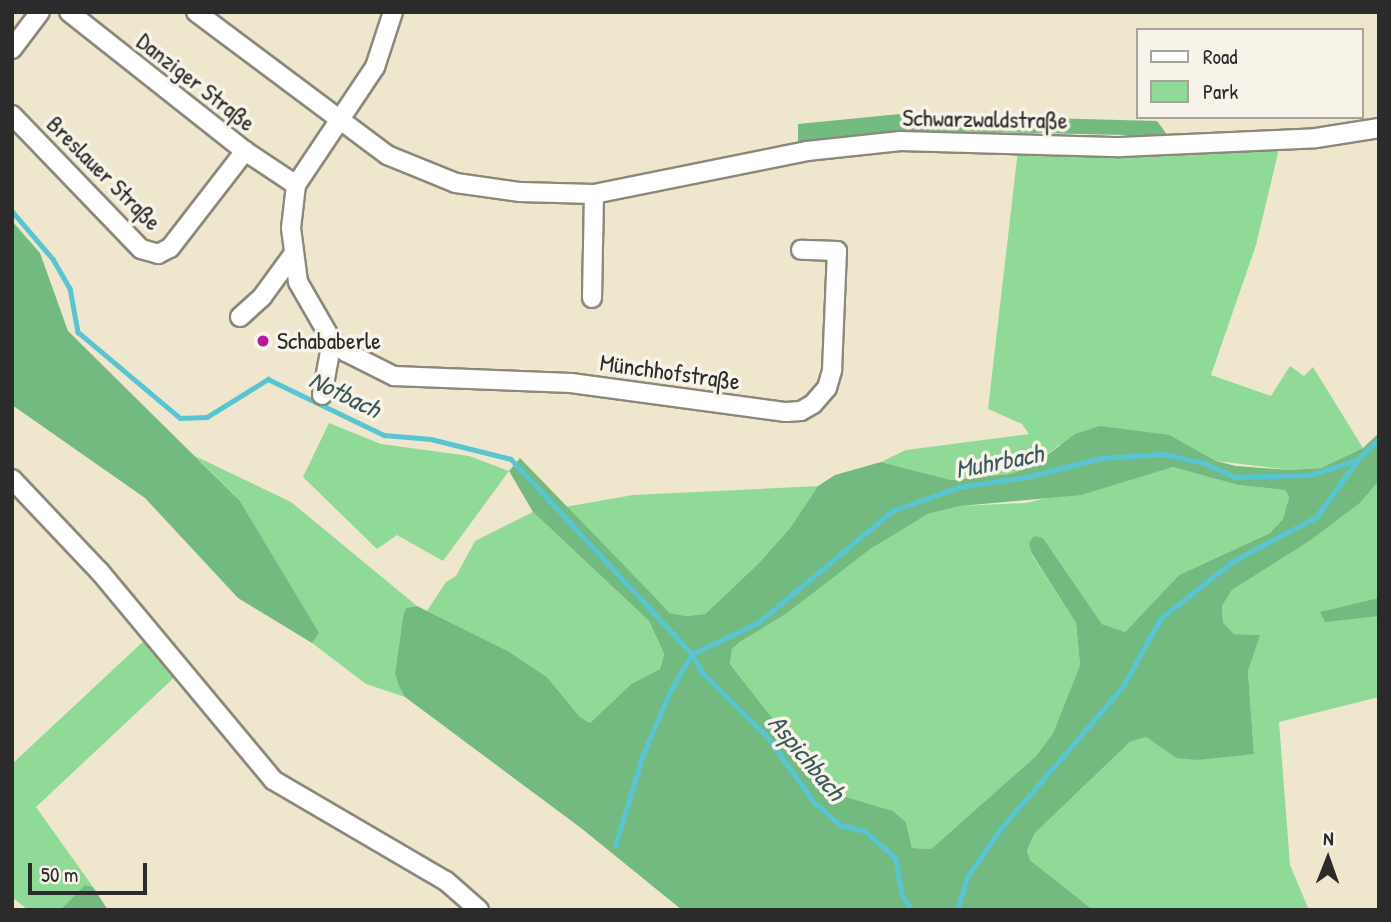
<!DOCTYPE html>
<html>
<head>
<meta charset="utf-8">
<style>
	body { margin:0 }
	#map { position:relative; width:1391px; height:922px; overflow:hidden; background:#eee7cd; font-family:"Patrick Hand",sans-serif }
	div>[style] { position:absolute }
	.green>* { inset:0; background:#8fda97 }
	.forest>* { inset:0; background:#73ba80 }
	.stream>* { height:4.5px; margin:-2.25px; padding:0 2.25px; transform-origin:2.25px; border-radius:2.25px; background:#59c5d3 }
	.roads { filter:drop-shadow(2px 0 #8c897c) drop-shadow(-2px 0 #8c897c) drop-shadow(0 2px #8c897c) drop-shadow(0 -2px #8c897c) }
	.minor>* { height:18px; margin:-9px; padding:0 9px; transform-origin:9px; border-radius:9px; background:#fff }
	.dots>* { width:19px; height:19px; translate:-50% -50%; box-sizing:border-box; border:4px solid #f7f3e8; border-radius:50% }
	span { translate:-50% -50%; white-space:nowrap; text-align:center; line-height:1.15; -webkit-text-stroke:7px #f7f3e8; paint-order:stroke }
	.street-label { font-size:24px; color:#2b2b2b }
	.poi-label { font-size:24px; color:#2b2b2b }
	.left { translate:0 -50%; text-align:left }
	.water-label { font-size:26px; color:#39595d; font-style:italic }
	.frame { position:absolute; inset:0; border:14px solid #2b2b2b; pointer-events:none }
	.legend { position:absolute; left:1136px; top:28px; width:228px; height:91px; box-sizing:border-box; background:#f7f3e8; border:2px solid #a5a39c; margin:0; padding:9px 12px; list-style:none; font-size:21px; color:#2b2b2b }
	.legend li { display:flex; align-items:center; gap:14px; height:35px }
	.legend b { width:35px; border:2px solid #a5a39c }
	.north { position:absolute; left:1293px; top:824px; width:70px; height:70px; -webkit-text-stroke:5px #f7f3e8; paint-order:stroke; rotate:1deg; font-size:19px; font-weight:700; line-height:28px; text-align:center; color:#2b2b2b }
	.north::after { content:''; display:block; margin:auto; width:24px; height:32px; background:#2b2b2b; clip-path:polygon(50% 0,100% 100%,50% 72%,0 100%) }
	.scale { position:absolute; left:28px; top:863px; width:119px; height:32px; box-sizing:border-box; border:4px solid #2b2b2b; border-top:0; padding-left:9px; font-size:21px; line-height:24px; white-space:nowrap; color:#2b2b2b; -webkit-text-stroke:5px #f7f3e8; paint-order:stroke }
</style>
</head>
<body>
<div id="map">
	<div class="green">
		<i style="clip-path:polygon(1279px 149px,1256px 245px,1211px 375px,1271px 396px,1290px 366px,1304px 376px,1313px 367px,1363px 448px,1321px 468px,1290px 470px,1216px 461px,1170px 435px,1059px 445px,1031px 467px,1010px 474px,951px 480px,881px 462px,906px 450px,1029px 434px,1022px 424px,988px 409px,1018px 150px,1113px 155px)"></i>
		<i style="clip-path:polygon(329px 423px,381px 444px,469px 456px,509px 471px,443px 561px,397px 535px,377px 549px,303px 477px)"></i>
		<i style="clip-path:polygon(195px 456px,291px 502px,417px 606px,406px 608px,403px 616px,395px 673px,405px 697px,366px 684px,312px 643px,318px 633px,240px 501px)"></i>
		<i style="clip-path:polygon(1174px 467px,1238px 485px,1285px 490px,1289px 497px,1283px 519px,1270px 533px,1179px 575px,1125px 632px,1102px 624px,1043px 538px,1032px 555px,1076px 623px,1080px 665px,1053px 733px,1036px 756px,931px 849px,912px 848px,906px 822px,893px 811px,843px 796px,813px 770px,730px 664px,732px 649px,740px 642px,786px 614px,869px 549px,928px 514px,960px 506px,1026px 503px)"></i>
		<i style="clip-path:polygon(1379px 481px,1379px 697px,1279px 722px,1290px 865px,1309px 910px,1093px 910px,1030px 860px,1027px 852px,1035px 833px,1130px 742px,1146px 737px,1176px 758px,1254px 754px,1248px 671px,1259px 635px,1234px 634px,1223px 622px,1222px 606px,1232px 590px,1311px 540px,1360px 503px)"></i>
		<i style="clip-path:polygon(818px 486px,790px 528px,759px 563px,705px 614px,686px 616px,670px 613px,565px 507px,633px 495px)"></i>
		<i style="clip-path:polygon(533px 512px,649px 621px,664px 654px,660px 669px,631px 684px,590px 723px,580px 717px,547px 677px,508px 651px,427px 611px,446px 582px,456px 576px,475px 541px)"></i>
		<i style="clip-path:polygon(149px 636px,179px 673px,36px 807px,93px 887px,85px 885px,60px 910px,28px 910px,12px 897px,12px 764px)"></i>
	</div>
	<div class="forest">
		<i style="clip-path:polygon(900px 114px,1157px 121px,1168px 136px,943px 131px,798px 143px,798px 124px)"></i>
		<i style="clip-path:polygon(12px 221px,40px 253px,68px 331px,240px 501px,319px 633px,312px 643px,238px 598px,145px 498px,12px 405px)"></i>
		<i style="clip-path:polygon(evenodd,1100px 426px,1170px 435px,1216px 461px,1236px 466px,1290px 470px,1321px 468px,1363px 448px,1379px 433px,1379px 481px,1360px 503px,1311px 540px,1232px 590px,1222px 606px,1223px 622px,1234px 634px,1260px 635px,1248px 671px,1254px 754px,1198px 760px,1176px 758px,1146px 737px,1130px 742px,1035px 833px,1027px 851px,1030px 860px,1093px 910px,682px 910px,581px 828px,405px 697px,399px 686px,395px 673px,403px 616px,406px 608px,417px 606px,508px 651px,547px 677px,580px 717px,590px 723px,631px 684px,660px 669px,664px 654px,649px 621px,533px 512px,509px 471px,520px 458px,670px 613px,686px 616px,705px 614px,759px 563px,790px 528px,818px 486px,835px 475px,881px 462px,951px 480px,1010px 474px,1031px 467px,1075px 434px,1100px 426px,1173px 467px,1238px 485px,1285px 490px,1289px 497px,1283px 519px,1270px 533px,1179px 575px,1125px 632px,1102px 624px,1043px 538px,1034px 536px,1029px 543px,1032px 554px,1076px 623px,1080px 665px,1053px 733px,1036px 756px,931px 849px,912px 848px,906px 822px,893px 811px,843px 796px,813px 770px,730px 664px,732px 649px,740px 642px,786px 614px,870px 549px,928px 514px,960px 506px,1081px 495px,1173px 467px)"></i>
		<i style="clip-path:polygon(1379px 598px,1379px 616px,1325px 622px,1320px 612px)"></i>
		<i style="clip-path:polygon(85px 885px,93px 887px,108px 910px,60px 910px)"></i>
	</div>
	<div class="stream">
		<i style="left:12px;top:211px;width:63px;rotate:49.5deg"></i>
		<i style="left:53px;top:259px;width:34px;rotate:60deg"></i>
		<i style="left:70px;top:288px;width:45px;rotate:79.7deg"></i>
		<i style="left:78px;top:332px;width:133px;rotate:40.1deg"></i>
		<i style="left:180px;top:418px;width:27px;rotate:-2deg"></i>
		<i style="left:207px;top:417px;width:72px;rotate:-31.9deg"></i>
		<i style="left:268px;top:379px;width:129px;rotate:25.8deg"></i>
		<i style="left:384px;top:435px;width:47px;rotate:4.9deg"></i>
		<i style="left:431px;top:439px;width:82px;rotate:14deg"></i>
		<i style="left:511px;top:459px;width:266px;rotate:47.1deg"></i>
		<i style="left:692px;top:654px;width:21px;rotate:61deg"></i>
		<i style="left:702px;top:672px;width:91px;rotate:44.6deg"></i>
		<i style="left:767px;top:736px;width:81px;rotate:54.5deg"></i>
		<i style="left:814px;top:802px;width:35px;rotate:41deg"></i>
		<i style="left:840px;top:825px;width:26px;rotate:13deg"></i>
		<i style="left:865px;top:831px;width:41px;rotate:41.1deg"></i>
		<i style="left:896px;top:858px;width:37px;rotate:81deg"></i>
		<i style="left:902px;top:895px;width:18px;rotate:56deg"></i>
		<i style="left:692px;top:654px;width:74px;rotate:-25.5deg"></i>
		<i style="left:759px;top:622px;width:173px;rotate:-39.8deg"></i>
		<i style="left:892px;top:511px;width:71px;rotate:-19.7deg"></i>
		<i style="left:959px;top:487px;width:69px;rotate:-8.4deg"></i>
		<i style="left:1027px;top:477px;width:76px;rotate:-14.4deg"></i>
		<i style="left:1101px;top:458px;width:63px;rotate:-3.6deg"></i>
		<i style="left:1164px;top:454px;width:41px;rotate:12.7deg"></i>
		<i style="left:1204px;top:463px;width:34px;rotate:24deg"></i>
		<i style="left:1235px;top:477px;width:76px;rotate:-1.5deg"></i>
		<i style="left:1311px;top:475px;width:48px;rotate:-18.1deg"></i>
		<i style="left:1357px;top:460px;width:30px;rotate:-44deg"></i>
		<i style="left:615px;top:846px;width:93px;rotate:-73.1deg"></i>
		<i style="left:642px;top:757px;width:72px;rotate:-67deg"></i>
		<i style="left:670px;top:691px;width:43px;rotate:-59.3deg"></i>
		<i style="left:957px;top:910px;width:34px;rotate:-73deg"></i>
		<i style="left:967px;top:877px;width:60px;rotate:-55.2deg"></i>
		<i style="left:1001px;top:828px;width:185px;rotate:-49.2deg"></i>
		<i style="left:1122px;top:688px;width:80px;rotate:-60.9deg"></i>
		<i style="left:1161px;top:618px;width:92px;rotate:-38.4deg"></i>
		<i style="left:1233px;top:561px;width:94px;rotate:-27.9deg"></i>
		<i style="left:1316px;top:517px;width:69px;rotate:-53.8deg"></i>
	</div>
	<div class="roads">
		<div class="minor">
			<i style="left:69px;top:12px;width:224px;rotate:38.3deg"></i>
			<i style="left:245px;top:151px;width:61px;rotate:33.7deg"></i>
			<i style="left:196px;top:12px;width:239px;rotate:36.8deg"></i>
			<i style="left:387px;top:155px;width:74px;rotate:22.1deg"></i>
			<i style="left:456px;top:183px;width:65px;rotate:8deg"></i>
			<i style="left:520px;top:192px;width:74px;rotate:1.5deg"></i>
			<i style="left:594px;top:194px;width:217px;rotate:-11.4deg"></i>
			<i style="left:807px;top:151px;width:94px;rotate:-6.1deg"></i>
			<i style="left:900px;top:141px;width:221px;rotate:1.6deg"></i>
			<i style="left:1121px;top:147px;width:195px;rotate:-2.6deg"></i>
			<i style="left:1316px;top:138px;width:64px;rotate:-9deg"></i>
			<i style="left:393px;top:12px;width:58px;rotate:108.1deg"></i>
			<i style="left:375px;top:67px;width:142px;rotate:123.8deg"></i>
			<i style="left:296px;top:185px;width:43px;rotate:96.6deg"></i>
			<i style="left:291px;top:228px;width:54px;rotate:82.6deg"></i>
			<i style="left:298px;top:282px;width:68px;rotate:60deg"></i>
			<i style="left:332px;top:341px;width:18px;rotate:38deg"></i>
			<i style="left:346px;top:352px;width:54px;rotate:26.6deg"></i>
			<i style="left:394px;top:376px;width:177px;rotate:2.3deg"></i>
			<i style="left:571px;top:383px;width:217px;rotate:7.7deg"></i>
			<i style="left:786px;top:412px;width:15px;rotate:-4deg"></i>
			<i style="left:801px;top:411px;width:14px;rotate:-30deg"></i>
			<i style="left:813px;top:404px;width:21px;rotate:-49deg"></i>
			<i style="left:827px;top:388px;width:19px;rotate:-74deg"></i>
			<i style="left:832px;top:370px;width:119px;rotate:-87.6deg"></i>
			<i style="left:837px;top:251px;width:36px;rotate:-178deg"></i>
			<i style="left:12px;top:49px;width:46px;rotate:-52.9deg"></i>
			<i style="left:12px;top:115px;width:186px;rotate:46.1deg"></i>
			<i style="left:141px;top:249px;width:18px;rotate:16deg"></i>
			<i style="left:158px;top:254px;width:13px;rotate:-27deg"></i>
			<i style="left:170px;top:248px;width:123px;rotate:-52.3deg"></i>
			<i style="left:592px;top:298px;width:104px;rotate:-88.9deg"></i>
			<i style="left:240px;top:317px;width:30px;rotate:-42deg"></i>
			<i style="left:262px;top:297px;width:51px;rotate:-53.8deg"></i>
			<i style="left:322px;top:395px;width:55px;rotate:-79.5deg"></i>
			<i style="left:12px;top:479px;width:128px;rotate:46.6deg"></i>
			<i style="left:100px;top:572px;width:271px;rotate:50.2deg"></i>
			<i style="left:273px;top:780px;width:200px;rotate:30.3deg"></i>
			<i style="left:446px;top:881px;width:44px;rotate:41.3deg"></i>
		</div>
	</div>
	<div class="dots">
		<i style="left:263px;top:341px;background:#b5179e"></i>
	</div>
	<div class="street-label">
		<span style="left:196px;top:82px;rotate:38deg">Danziger Straße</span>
		<span style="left:985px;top:119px;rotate:1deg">Schwarzwaldstraße</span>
		<span style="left:104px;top:173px;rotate:45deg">Breslauer Straße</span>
		<span style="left:670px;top:372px;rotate:8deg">Münchhofstraße</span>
	</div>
	<div class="poi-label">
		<span class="left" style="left:277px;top:341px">Schababerle</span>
	</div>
	<div class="water-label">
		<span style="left:345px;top:394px;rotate:26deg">Notbach</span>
		<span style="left:999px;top:461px;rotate:-11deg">Muhrbach</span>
		<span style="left:807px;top:757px;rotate:50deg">Aspichbach</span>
	</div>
	<div class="frame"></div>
	<ul class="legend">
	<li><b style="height:9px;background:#fff"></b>Road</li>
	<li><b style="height:19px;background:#8fda97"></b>Park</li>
	</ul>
	<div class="north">N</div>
	<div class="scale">50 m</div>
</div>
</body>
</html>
